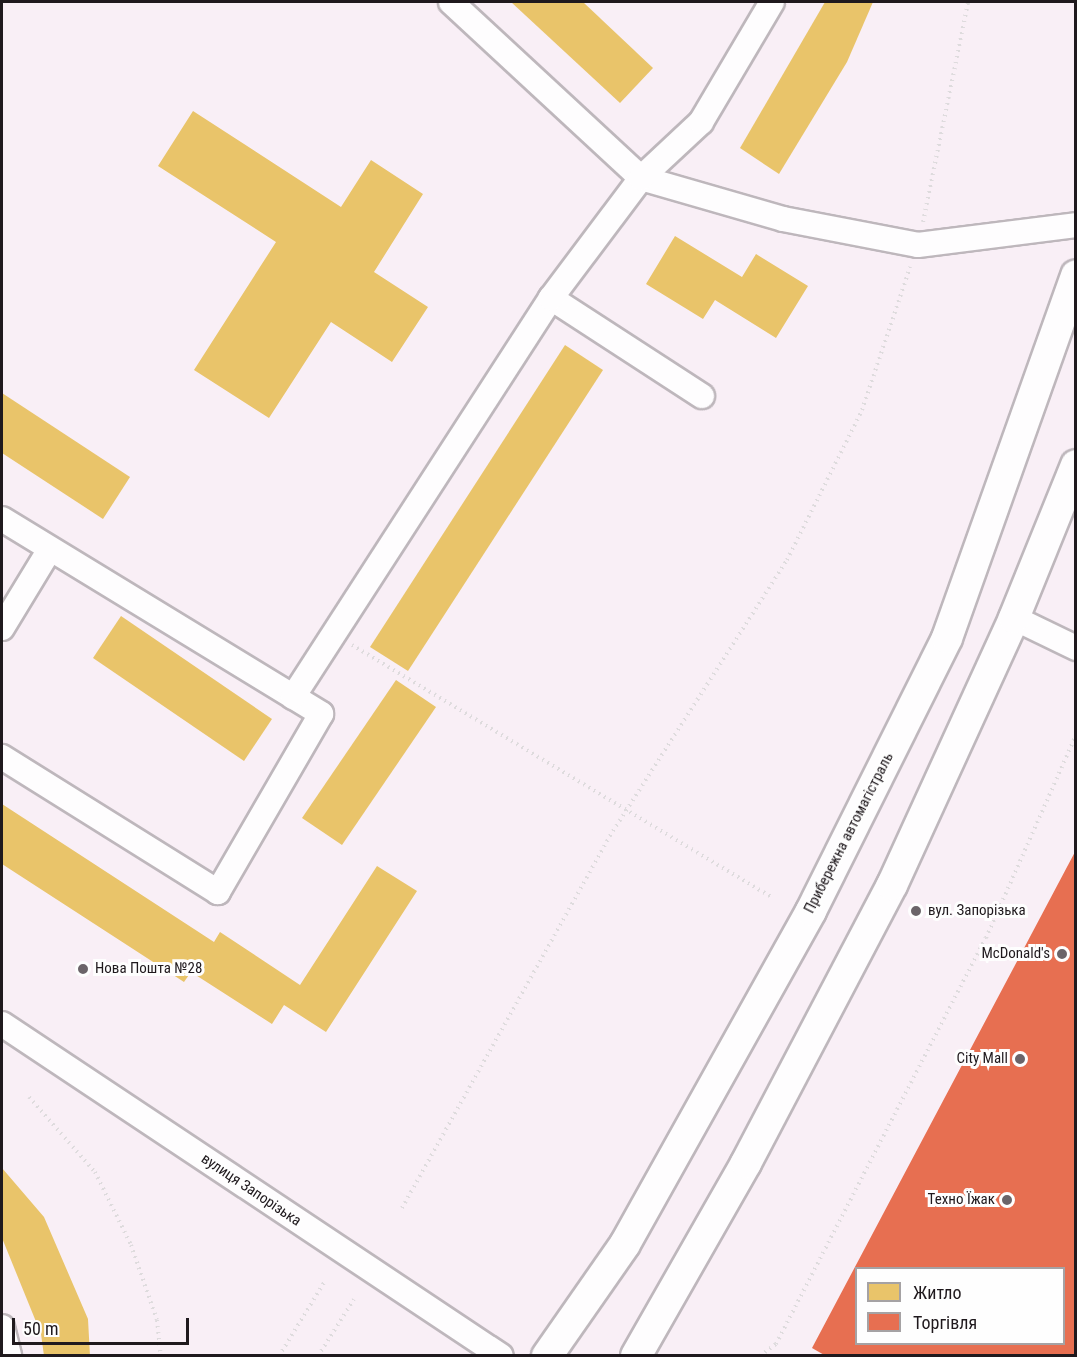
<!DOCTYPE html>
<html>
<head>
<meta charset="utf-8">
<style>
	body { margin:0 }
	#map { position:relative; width:1077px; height:1357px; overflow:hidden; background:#f9eff6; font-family:"Roboto Condensed",sans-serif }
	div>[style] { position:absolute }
	.homes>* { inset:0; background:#e9c46a }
	.shops>* { inset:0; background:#e76f51 }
	.path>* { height:4px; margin-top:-2px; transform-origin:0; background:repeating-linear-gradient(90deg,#dedbdd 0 1.5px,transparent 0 6px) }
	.roads { filter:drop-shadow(2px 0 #beb7bc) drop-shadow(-2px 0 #beb7bc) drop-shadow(0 2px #beb7bc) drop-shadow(0 -2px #beb7bc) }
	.minor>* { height:24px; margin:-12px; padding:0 12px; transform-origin:12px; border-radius:12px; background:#fefdfe }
	.major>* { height:30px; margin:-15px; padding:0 15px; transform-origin:15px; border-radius:15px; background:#fefdfe }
	.dots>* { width:16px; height:16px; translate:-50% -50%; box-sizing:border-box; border:3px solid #fefefe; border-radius:50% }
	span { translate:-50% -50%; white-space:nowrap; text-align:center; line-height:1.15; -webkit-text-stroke:6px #fefefe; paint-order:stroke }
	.street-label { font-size:15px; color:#1f191d }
	.poi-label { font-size:15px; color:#1f191d }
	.left { translate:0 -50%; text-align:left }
	.right { translate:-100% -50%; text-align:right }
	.frame { position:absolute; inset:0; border:3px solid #1f191d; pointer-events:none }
	.legend { position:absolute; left:855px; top:1267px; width:210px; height:78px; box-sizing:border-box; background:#fefefe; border:2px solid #a5a2a4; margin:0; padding:8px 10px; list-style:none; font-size:18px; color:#1f191d }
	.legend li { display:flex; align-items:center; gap:12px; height:30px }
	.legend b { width:30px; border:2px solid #a5a2a4 }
	.scale { position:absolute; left:12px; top:1318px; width:177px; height:27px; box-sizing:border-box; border:3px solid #1f191d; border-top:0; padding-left:8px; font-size:18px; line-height:21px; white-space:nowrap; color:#1f191d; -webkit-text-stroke:4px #fefefe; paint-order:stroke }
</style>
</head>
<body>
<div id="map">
	<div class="homes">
		<i style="clip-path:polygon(511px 2px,583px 2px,653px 68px,620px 103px)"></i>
		<i style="clip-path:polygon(825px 2px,873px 2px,847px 62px,779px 174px,740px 148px)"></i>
		<i style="clip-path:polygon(193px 111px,341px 207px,371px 160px,423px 194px,374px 272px,428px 307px,392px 362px,331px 322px,269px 418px,194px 370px,276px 242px,158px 166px)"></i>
		<i style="clip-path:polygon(675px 236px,742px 277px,756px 254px,808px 286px,776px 338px,715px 300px,703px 319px,646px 284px)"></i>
		<i style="clip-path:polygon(565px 345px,603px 370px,408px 671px,370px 647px)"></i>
		<i style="clip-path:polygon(2px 393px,130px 477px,103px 519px,2px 453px)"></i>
		<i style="clip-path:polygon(121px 616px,272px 719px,244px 761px,93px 658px)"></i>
		<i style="clip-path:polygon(396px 680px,436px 707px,342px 845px,302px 818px)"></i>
		<i style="clip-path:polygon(2px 804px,214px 942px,220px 932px,300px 985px,377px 866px,417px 891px,326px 1032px,284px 1005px,272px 1024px,191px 972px,184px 982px,2px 864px)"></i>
		<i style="clip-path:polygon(2px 1168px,44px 1217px,88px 1319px,90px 1356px,44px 1356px,41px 1334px,2px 1238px)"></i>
	</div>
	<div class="shops">
		<i style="clip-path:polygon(evenodd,1076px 850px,1076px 1356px,826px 1356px,812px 1348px,1076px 850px,856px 1268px,1064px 1268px,1064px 1344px,856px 1344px,856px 1268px)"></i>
	</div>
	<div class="path">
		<i style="left:923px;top:222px;width:225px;rotate:-78.4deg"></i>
		<i style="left:352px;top:645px;width:488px;rotate:31deg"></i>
		<i style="left:29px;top:1097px;width:100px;rotate:48.7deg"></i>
		<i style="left:95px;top:1172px;width:81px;rotate:63.7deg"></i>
		<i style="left:131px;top:1245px;width:79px;rotate:70.9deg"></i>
		<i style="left:157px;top:1320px;width:36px;rotate:84deg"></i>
		<i style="left:402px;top:1208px;width:432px;rotate:-60.8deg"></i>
		<i style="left:613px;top:831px;width:322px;rotate:-57.3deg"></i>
		<i style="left:787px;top:560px;width:168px;rotate:-63.4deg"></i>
		<i style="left:862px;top:410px;width:151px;rotate:-71.4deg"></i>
		<i style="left:279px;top:1356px;width:88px;rotate:-58.5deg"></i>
		<i style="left:318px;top:1356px;width:67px;rotate:-57.7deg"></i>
		<i style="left:760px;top:1356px;width:20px;rotate:-37deg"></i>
		<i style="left:776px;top:1344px;width:457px;rotate:-62.7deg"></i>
		<i style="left:986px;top:938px;width:222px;rotate:-66.1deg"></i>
	</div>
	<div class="roads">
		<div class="minor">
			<i style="left:451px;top:2px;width:259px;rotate:42.8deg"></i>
			<i style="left:641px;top:178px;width:148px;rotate:16.1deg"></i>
			<i style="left:783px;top:219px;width:137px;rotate:10.9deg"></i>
			<i style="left:918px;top:245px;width:159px;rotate:-7.2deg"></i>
			<i style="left:551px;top:298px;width:180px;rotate:33deg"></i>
			<i style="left:2px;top:519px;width:374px;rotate:31.4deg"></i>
			<i style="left:321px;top:714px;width:206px;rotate:120.1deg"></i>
			<i style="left:218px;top:892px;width:255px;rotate:-148deg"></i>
			<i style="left:1014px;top:618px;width:69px;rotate:25.8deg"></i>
			<i style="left:2px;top:628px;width:92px;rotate:-58.7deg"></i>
			<i style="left:293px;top:697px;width:475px;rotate:-57.1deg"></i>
			<i style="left:551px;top:298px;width:150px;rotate:-53.1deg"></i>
			<i style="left:641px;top:178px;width:82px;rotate:-43deg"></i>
			<i style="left:701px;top:122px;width:139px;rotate:-59.4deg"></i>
			<i style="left:2px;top:1024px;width:599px;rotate:33.64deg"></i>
			<i style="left:2px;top:1327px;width:30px;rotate:76deg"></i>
		</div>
		<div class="major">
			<i style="left:547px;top:1356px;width:136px;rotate:-55.1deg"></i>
			<i style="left:625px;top:1244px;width:381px;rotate:-60.8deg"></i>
			<i style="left:811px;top:911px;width:305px;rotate:-63.5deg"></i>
			<i style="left:947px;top:638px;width:385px;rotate:-70.4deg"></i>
			<i style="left:636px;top:1356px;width:222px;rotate:-60.3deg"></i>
			<i style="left:746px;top:1163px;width:314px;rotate:-62.3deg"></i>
			<i style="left:892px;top:885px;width:294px;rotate:-65.4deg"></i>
			<i style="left:1014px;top:618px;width:165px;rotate:-67.9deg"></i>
		</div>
	</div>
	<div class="dots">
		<i style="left:916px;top:911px;background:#6b6469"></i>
		<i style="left:1062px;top:954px;background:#6b6469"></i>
		<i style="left:83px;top:969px;background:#6b6469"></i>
		<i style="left:1020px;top:1059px;background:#6b6469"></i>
		<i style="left:1007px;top:1200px;background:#6b6469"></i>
	</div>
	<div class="street-label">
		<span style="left:849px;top:833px;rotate:-63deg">Прибережна автомагістраль</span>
		<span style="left:251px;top:1190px;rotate:34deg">вулиця Запорізька</span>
	</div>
	<div class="poi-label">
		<span class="left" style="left:928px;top:911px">вул. Запорізька</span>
		<span class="right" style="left:1050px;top:954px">McDonald's</span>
		<span class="left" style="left:95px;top:969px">Нова Пошта №28</span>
		<span class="right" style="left:1008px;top:1059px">City Mall</span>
		<span class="right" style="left:995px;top:1200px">Техно Їжак</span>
	</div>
	<div class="frame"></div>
	<ul class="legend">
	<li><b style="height:16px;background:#e9c46a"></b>Житло</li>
	<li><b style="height:16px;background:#e76f51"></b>Торгівля</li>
	</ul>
	<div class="scale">50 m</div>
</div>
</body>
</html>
